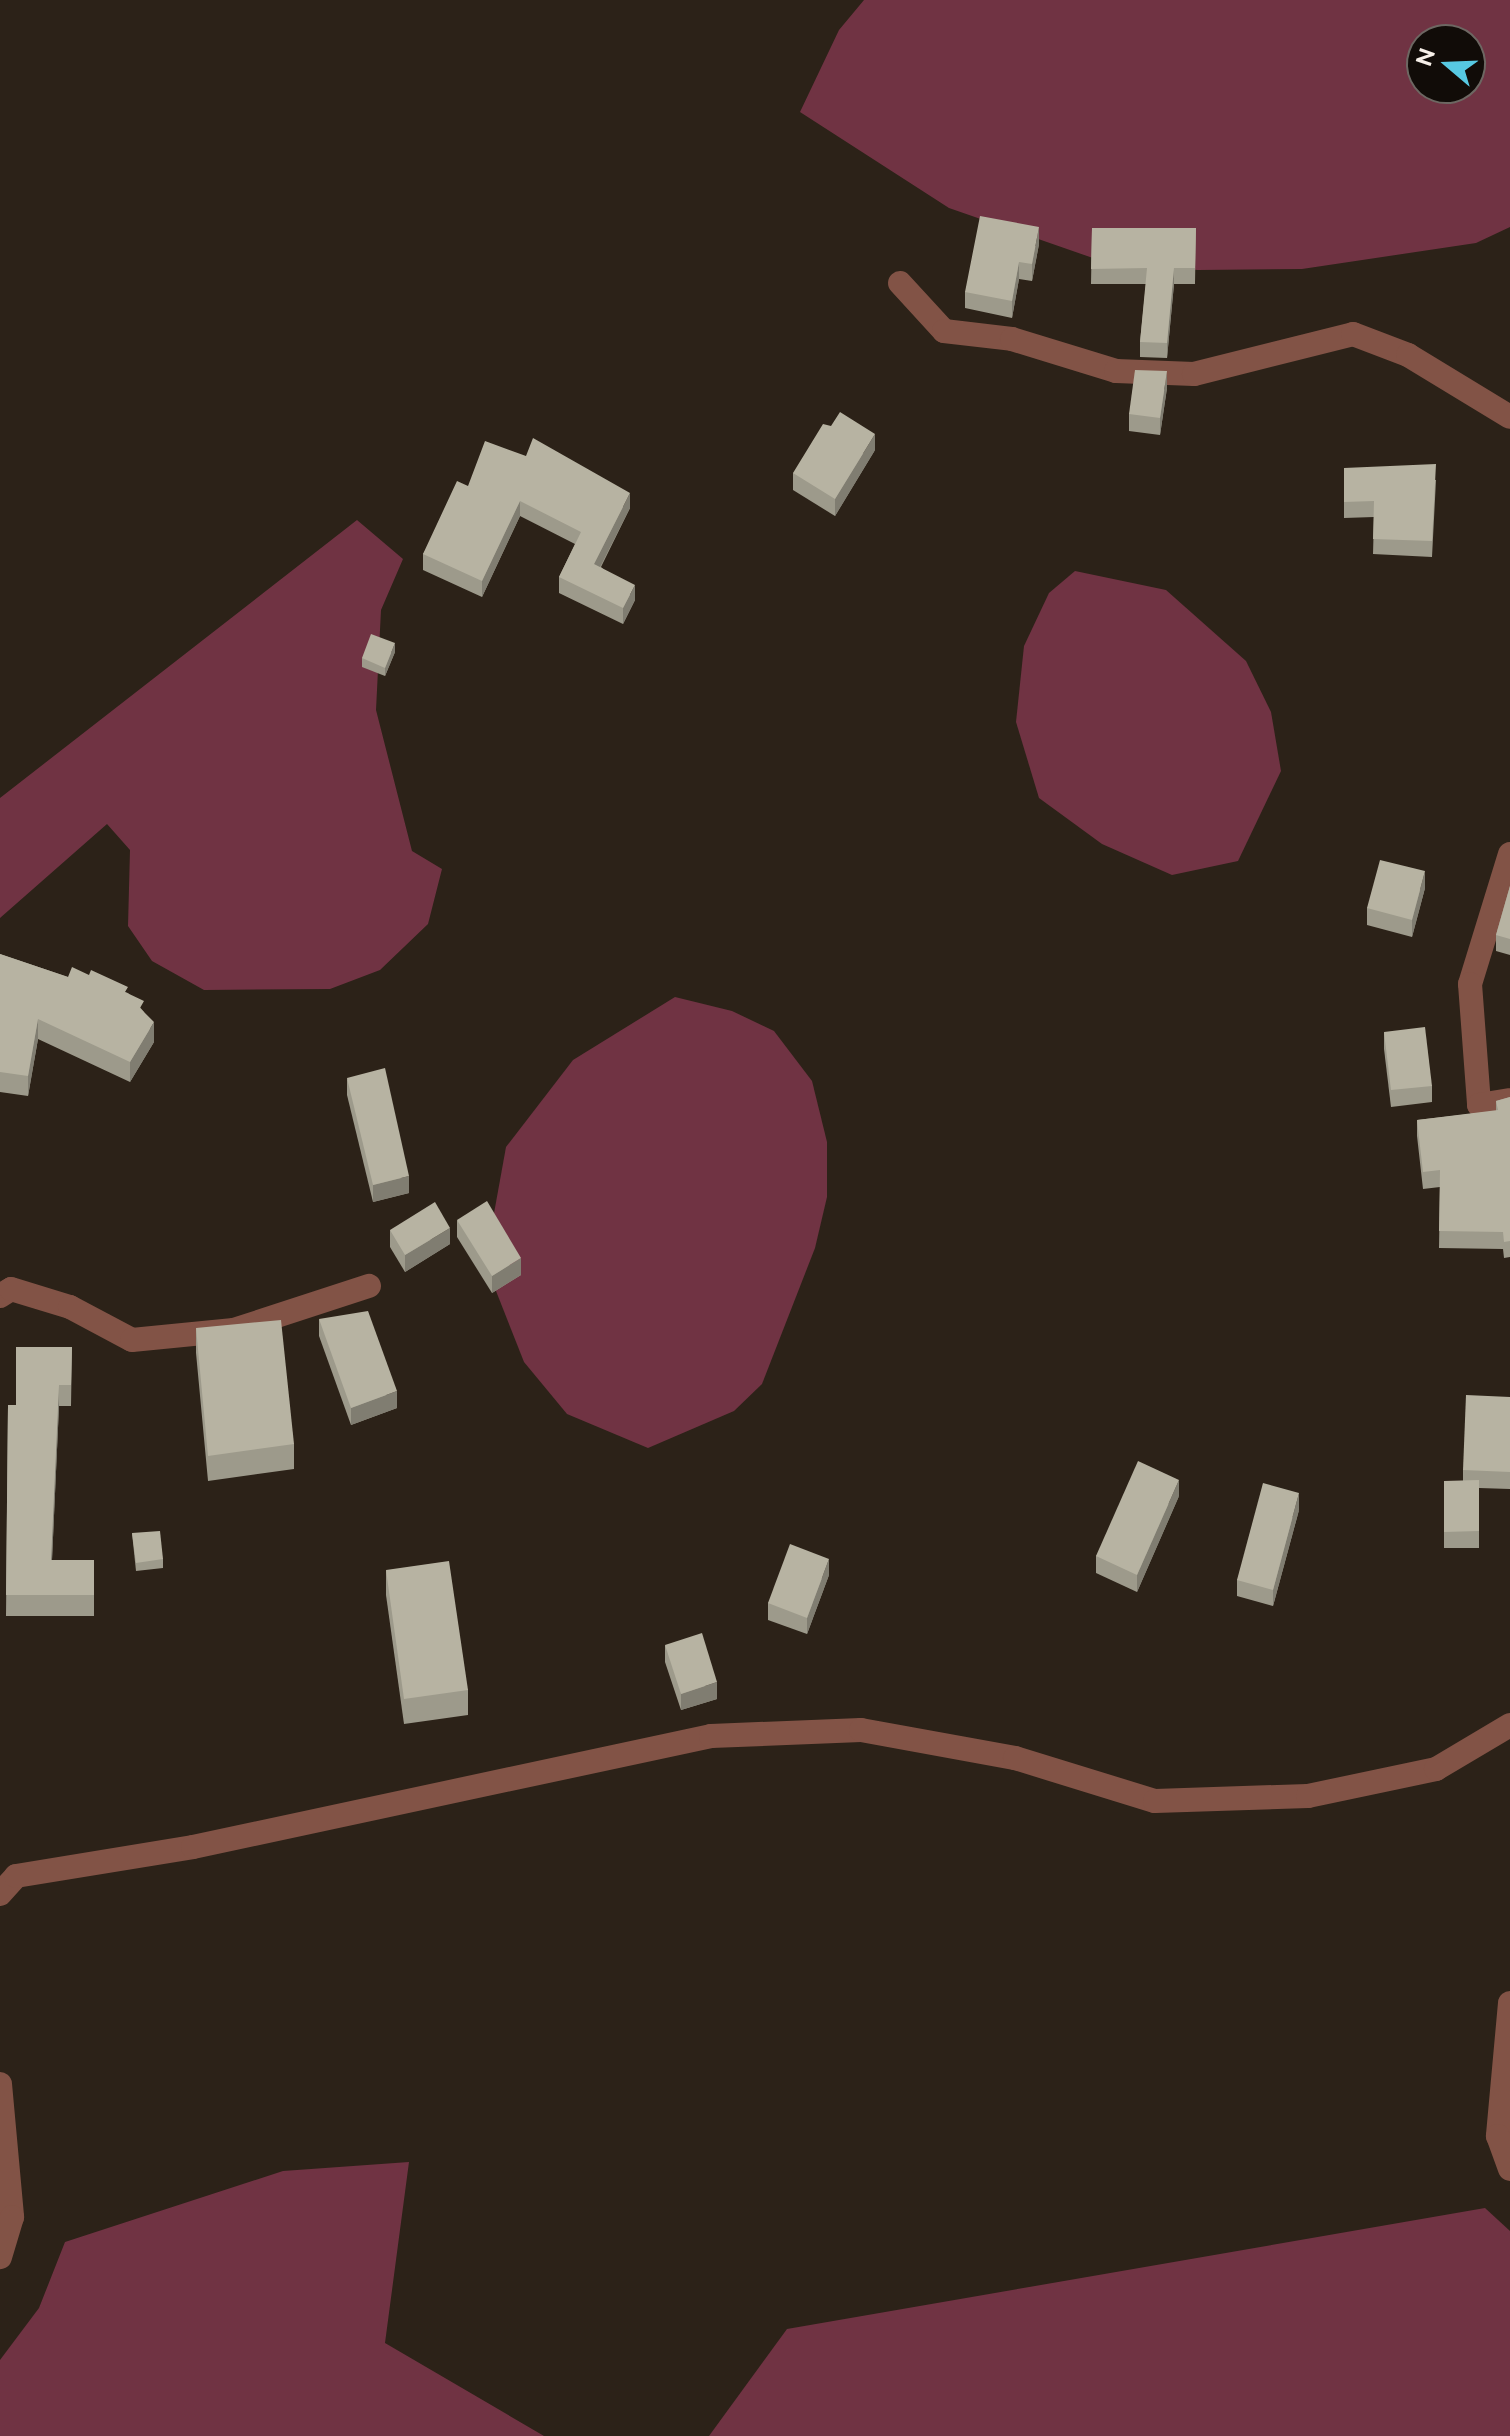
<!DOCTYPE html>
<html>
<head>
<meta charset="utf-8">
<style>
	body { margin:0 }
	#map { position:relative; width:1510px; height:2436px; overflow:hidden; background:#2c2218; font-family:Raleway,sans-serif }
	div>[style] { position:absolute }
	.forest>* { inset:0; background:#703343 }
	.minor>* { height:24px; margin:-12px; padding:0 12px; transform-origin:12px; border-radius:12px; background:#825346 }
	.wall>* { inset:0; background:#9d9a8b }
	.shaded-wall>* { inset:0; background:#807d71 }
	.building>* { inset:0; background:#b7b3a2 }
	span { translate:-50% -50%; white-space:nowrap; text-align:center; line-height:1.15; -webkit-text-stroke:8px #110c08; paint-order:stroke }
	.north { position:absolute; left:1406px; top:24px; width:80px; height:80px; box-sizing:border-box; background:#110c08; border:2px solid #6d6762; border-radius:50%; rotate:289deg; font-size:22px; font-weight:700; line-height:32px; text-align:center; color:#f7f0e9 }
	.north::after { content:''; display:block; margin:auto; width:28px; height:36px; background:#57c9e2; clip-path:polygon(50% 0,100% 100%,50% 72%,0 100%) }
</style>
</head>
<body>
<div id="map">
	<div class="forest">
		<i style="clip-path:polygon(evenodd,864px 0,1510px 0,1510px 227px,1476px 243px,1302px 269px,1198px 270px,1113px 265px,949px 208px,800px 112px,839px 30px,864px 0,1422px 40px,1470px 40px,1470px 88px,1422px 88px,1422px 40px)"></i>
		<i style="clip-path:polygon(357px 520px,403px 559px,381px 610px,376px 710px,412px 851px,442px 869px,428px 924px,380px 970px,330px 989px,204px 990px,152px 961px,128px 926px,130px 850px,107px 824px,0 918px,0 798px)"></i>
		<i style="clip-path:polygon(1075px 571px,1166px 590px,1246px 661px,1271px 712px,1281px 771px,1238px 861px,1172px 875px,1102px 844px,1039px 798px,1016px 722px,1024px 646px,1049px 593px)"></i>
		<i style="clip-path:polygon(675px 997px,732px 1011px,774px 1031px,812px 1081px,827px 1142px,827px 1197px,815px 1248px,762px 1384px,734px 1411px,648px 1448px,567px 1414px,524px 1362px,485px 1263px,506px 1147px,573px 1060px)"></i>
		<i style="clip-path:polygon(409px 2162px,385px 2343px,544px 2436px,0 2436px,0 2360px,39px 2308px,65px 2242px,283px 2171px)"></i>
		<i style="clip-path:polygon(1485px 2208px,1510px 2231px,1510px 2436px,709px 2436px,787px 2329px)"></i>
	</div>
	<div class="minor">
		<i style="left:900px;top:283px;width:65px;rotate:47.5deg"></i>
		<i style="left:944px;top:331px;width:68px;rotate:6.7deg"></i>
		<i style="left:1012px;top:339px;width:109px;rotate:17.1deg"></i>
		<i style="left:1116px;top:371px;width:78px;rotate:2.2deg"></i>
		<i style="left:1194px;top:374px;width:164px;rotate:-14.1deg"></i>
		<i style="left:1353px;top:334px;width:59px;rotate:20.9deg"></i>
		<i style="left:1408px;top:355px;width:119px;rotate:31.3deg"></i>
		<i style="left:1510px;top:854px;width:136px;rotate:107.1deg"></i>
		<i style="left:1470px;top:984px;width:121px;rotate:85.7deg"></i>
		<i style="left:1479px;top:1105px;width:31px;rotate:-9deg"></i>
		<i style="left:0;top:1296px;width:13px;rotate:-32deg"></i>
		<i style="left:11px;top:1289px;width:62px;rotate:17deg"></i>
		<i style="left:70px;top:1307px;width:70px;rotate:28deg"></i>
		<i style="left:132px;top:1340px;width:102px;rotate:-5.6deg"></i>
		<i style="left:234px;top:1330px;width:142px;rotate:-18.1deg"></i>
		<i style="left:0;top:1894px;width:24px;rotate:-48deg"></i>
		<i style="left:16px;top:1876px;width:179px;rotate:-9.3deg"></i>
		<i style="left:193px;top:1847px;width:530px;rotate:-12.09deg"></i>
		<i style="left:711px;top:1736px;width:150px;rotate:-2.3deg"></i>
		<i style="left:861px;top:1730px;width:157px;rotate:10.3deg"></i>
		<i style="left:1015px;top:1758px;width:146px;rotate:17.1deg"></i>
		<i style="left:1155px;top:1801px;width:153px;rotate:-1.9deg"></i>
		<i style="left:1308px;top:1796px;width:131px;rotate:-11.9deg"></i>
		<i style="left:1436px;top:1769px;width:86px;rotate:-30.7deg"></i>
		<i style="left:1510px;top:2003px;width:134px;rotate:95.2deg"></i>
		<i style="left:1498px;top:2136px;width:35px;rotate:70deg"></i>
		<i style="left:0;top:2084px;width:134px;rotate:84.8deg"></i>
		<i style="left:12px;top:2217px;width:42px;rotate:106.7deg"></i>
	</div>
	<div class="wall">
		<i style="clip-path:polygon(1092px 228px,1196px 228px,1195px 284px,1174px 284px,1167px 358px,1140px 357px,1140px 342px,1146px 284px,1091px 284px)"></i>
		<i style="clip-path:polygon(1039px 244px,1032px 281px,1019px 279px,1012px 318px,965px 308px,965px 292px)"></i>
		<i style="clip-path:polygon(1167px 388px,1160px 435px,1129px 431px,1129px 414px)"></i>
		<i style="clip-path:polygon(875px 450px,835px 516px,793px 490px,793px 473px)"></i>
		<i style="clip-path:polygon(1344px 468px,1436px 480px,1432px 557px,1373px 554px,1374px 517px,1344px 518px)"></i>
		<i style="clip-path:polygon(468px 486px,630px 508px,601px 567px,635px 600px,623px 624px,559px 593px,559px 577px,575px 544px,520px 516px,482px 597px,423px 570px,423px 554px)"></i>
		<i style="clip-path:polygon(395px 652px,385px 676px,362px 667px,362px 658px)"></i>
		<i style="clip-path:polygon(1510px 886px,1510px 955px,1496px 951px,1496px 935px)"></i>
		<i style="clip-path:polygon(1425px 888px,1412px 937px,1367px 925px,1367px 908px)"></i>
		<i style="clip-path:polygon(0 954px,68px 977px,128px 993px,144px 1012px,154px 1042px,130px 1082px,38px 1039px,28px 1096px,0 1092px)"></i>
		<i style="clip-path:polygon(1384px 1032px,1432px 1086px,1432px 1102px,1391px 1107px,1384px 1049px)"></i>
		<i style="clip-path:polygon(347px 1078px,409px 1193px,373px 1202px,347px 1095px)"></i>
		<i style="clip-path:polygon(1510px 1097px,1510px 1257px,1504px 1258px,1503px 1249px,1439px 1248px,1440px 1187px,1423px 1189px,1417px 1136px,1417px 1120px,1496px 1111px,1496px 1101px)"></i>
		<i style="clip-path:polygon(457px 1220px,521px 1275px,492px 1293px,457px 1237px)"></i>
		<i style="clip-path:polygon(390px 1230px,450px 1244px,405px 1272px,390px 1247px)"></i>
		<i style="clip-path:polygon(319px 1319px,397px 1408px,351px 1425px,319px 1336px)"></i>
		<i style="clip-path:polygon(196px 1328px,294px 1444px,294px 1469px,208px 1481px,196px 1353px)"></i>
		<i style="clip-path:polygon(72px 1347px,71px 1406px,59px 1406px,52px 1560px,94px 1560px,94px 1616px,6px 1616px,8px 1405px,16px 1405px)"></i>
		<i style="clip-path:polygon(1510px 1397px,1510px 1489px,1479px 1488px,1479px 1548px,1444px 1548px,1444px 1481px,1463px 1481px,1463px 1470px)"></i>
		<i style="clip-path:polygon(1179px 1496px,1137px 1592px,1096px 1573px,1096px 1556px)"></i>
		<i style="clip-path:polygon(1299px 1510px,1273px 1606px,1237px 1596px,1237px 1580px)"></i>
		<i style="clip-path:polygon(132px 1533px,163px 1559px,163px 1568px,136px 1571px)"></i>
		<i style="clip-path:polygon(386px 1570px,468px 1690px,468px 1715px,404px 1724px,386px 1595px)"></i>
		<i style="clip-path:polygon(829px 1575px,807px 1634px,768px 1620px,768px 1603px)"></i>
		<i style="clip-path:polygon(665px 1645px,717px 1699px,681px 1710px,665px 1662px)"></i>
	</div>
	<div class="shaded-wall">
		<i style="clip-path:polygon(1039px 227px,1039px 244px,1032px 281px,1032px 264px)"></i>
		<i style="clip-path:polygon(1019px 262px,1019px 279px,1012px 318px,1012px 301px)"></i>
		<i style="clip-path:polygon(1174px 268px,1174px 284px,1167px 358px,1167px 343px)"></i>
		<i style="clip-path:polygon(1167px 371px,1167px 388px,1160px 435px,1160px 418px)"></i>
		<i style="clip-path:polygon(875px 434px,875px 450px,835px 516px,835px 499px)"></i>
		<i style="clip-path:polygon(630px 493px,630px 508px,594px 579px,594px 564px)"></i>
		<i style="clip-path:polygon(520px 501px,520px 516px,482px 597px,482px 581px)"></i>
		<i style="clip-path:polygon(635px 585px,635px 600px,623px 624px,623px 608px)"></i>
		<i style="clip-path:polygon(395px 643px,395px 652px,385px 676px,385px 668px)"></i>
		<i style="clip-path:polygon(1425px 871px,1425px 888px,1412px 937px,1412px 920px)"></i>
		<i style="clip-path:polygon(38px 1019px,38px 1039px,28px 1096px,28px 1076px)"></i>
		<i style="clip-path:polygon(154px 1022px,154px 1042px,130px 1082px,130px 1062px)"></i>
		<i style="clip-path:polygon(409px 1176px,409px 1193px,373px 1202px,373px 1185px)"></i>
		<i style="clip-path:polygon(450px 1228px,450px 1244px,405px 1272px,405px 1255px)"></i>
		<i style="clip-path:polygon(521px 1258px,521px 1275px,492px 1293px,492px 1276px)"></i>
		<i style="clip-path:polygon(59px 1385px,59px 1406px,51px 1581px,51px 1560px)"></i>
		<i style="clip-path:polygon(397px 1391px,397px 1408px,351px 1425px,351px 1408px)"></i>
		<i style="clip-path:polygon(1179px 1480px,1179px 1496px,1137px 1592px,1137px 1575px)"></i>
		<i style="clip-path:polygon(1299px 1493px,1299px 1510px,1273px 1606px,1273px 1590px)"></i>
		<i style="clip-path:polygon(829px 1559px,829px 1575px,807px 1634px,807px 1618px)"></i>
		<i style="clip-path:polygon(717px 1682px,717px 1699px,681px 1710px,681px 1694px)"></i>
	</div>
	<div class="building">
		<i style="clip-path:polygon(980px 216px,1039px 227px,1032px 264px,1019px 262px,1012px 301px,965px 292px)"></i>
		<i style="clip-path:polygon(1092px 228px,1196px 228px,1195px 268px,1174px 268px,1167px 343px,1140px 342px,1147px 268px,1091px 269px)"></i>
		<i style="clip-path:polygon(1135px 370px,1167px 371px,1160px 418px,1129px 414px)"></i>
		<i style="clip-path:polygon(840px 412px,875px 434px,835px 499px,793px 473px,823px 424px,831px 426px)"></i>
		<i style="clip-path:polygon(533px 438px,630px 493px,594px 564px,635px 585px,623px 608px,559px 577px,581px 532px,520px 501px,482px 581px,423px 554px,457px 481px,468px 486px,485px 441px,526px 456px)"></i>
		<i style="clip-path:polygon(1436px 464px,1432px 541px,1373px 539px,1374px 501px,1344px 502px,1344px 468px)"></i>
		<i style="clip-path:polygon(371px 634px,395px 643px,385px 668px,362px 658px)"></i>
		<i style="clip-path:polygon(1380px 860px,1425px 871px,1412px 920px,1367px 908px)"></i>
		<i style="clip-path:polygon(1510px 886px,1510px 939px,1496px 935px)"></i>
		<i style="clip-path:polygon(0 954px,68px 977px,72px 967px,89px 975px,91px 970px,128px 987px,125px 992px,144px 1001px,140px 1008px,154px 1022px,130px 1062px,38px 1019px,28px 1076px,0 1072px)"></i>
		<i style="clip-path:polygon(1425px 1027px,1432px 1086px,1391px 1090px,1384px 1032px)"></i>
		<i style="clip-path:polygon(385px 1068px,409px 1176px,373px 1185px,347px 1078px)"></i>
		<i style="clip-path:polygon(1510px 1097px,1510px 1241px,1504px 1242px,1503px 1232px,1439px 1231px,1440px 1170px,1423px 1172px,1417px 1120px,1498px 1110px,1496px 1101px)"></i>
		<i style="clip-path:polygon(487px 1201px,521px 1258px,492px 1276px,457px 1220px)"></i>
		<i style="clip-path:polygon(435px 1202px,450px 1228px,405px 1255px,390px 1230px)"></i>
		<i style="clip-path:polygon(368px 1311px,397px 1391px,351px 1408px,319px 1319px)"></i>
		<i style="clip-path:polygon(281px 1320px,294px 1444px,208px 1456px,196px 1328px)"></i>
		<i style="clip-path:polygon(16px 1347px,72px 1347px,71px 1385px,59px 1385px,51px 1560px,94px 1560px,94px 1595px,6px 1595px,8px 1405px,16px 1405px)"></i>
		<i style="clip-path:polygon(1466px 1395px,1510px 1397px,1510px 1472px,1463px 1470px)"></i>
		<i style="clip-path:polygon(1138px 1461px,1179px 1480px,1137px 1575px,1096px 1556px)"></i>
		<i style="clip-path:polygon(1479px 1480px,1479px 1531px,1444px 1532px,1444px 1481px)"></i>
		<i style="clip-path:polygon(1263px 1483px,1299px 1493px,1273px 1590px,1237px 1580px)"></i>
		<i style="clip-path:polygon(160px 1531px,163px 1559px,136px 1563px,132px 1533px)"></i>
		<i style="clip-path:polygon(790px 1544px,829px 1559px,807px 1618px,768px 1603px)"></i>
		<i style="clip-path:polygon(449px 1561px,468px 1690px,404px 1699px,386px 1570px)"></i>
		<i style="clip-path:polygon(702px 1633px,717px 1682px,681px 1694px,665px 1645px)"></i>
	</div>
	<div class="north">N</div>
</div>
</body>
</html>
